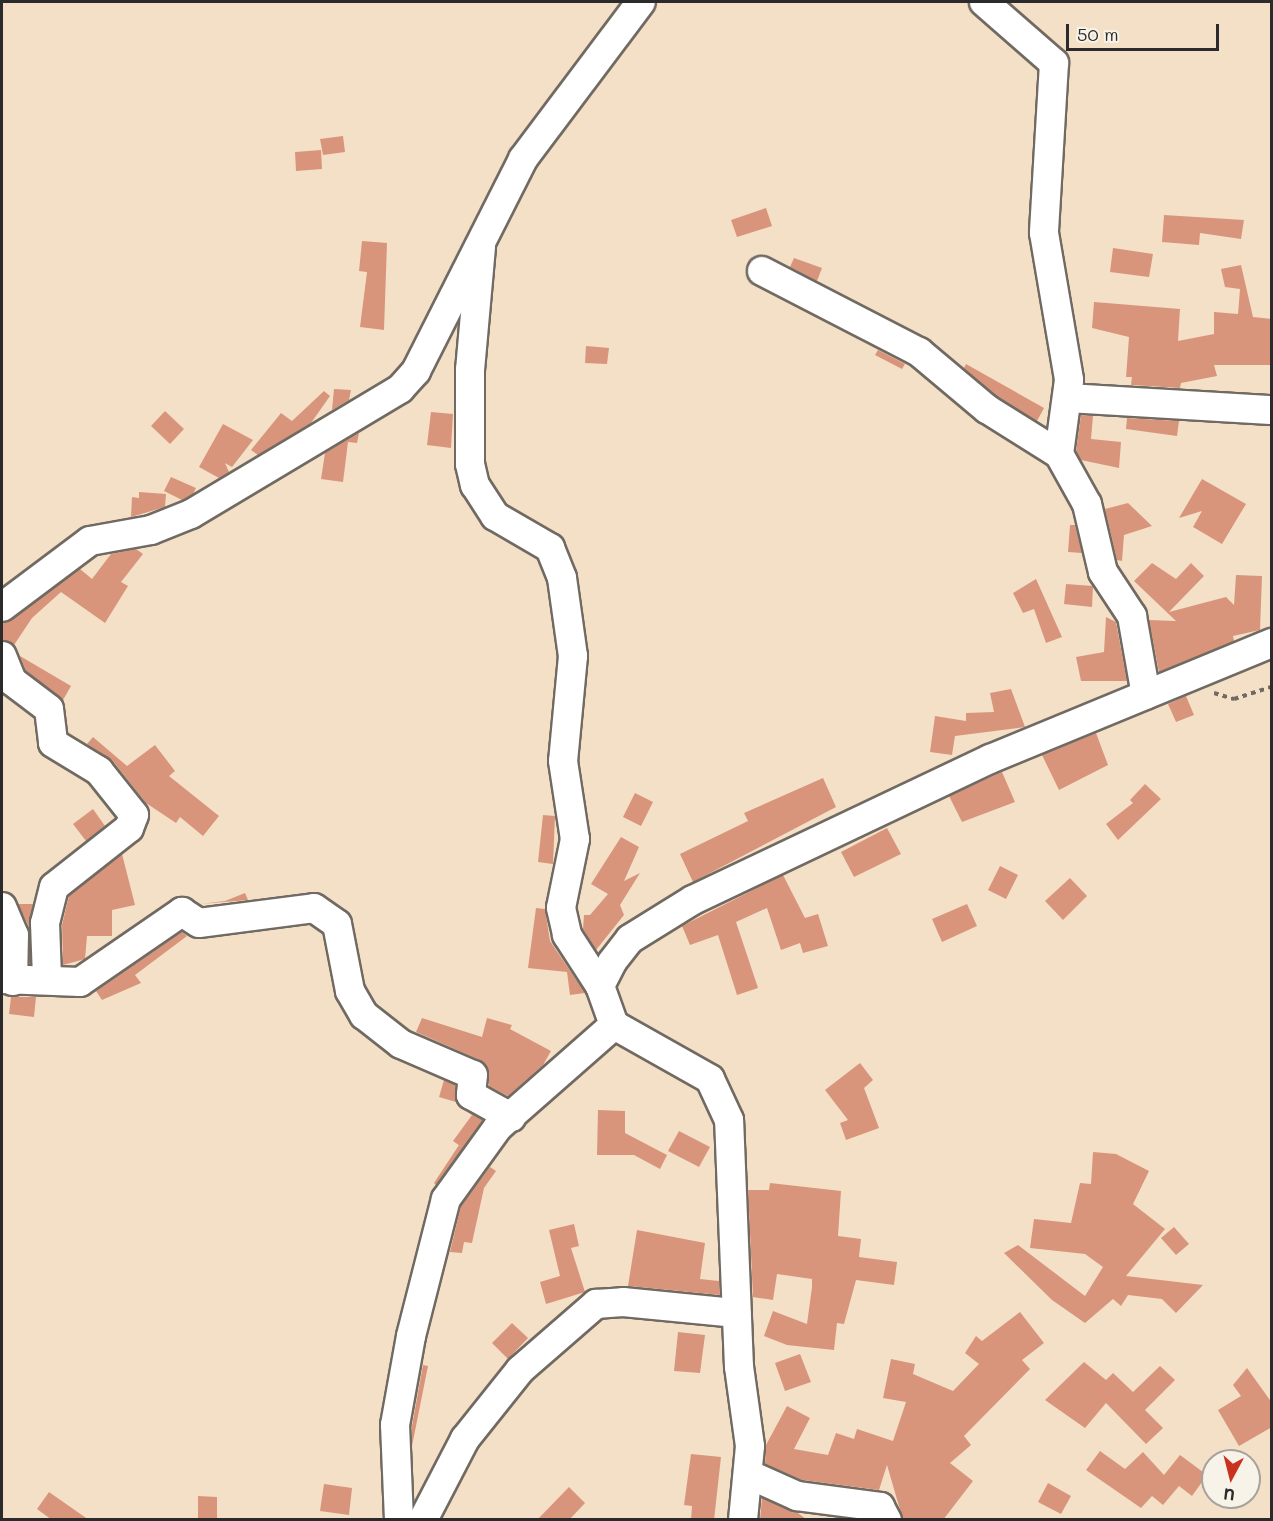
<!DOCTYPE html>
<html>
<head>
<meta charset="utf-8">
<style>
	body { margin:0 }
	#map { position:relative; width:1273px; height:1521px; overflow:hidden; background:#f4e0c7; font-family:Mali,sans-serif }
	div>[style] { position:absolute }
	.building>* { inset:0; background:#d8957c }
	.path>* { height:4px; margin-top:-2px; transform-origin:0; background:repeating-linear-gradient(90deg,#716a62 0 4.5px,transparent 0 9px) }
	.roads { filter:drop-shadow(2px 0 #716a62) drop-shadow(-2px 0 #716a62) drop-shadow(0 2px #716a62) drop-shadow(0 -2px #716a62) }
	.minor>* { height:28px; margin:-14px; padding:0 14px; transform-origin:14px; border-radius:14px; background:#fff }
	span { translate:-50% -50%; white-space:nowrap; text-align:center; line-height:1.15; -webkit-text-stroke:5px #f7f3e8; paint-order:stroke }
	.frame { position:absolute; inset:0; border:3px solid #2b2b2b; pointer-events:none }
	.north { position:absolute; left:1201px; top:1449px; width:60px; height:60px; box-sizing:border-box; background:#f7f3e8; border:2px solid #a5a39c; border-radius:50%; rotate:187deg; font-size:16px; font-weight:700; line-height:24px; text-align:center; color:#2b2b2b }
	.north::after { content:''; display:block; margin:auto; width:21px; height:27px; background:#c8321e; clip-path:polygon(50% 0,100% 100%,50% 72%,0 100%) }
	.scale { position:absolute; left:1066px; top:24px; width:153px; height:27px; box-sizing:border-box; border:3px solid #2b2b2b; border-top:0; padding-left:8px; font-size:18px; line-height:21px; white-space:nowrap; color:#2b2b2b; -webkit-text-stroke:4px #f7f3e8; paint-order:stroke }
</style>
</head>
<body>
<div id="map">
	<div class="building">
		<i style="clip-path:polygon(343px 136px,345px 152px,323px 155px,320px 139px)"></i>
		<i style="clip-path:polygon(321px 150px,322px 169px,296px 171px,295px 152px)"></i>
		<i style="clip-path:polygon(766px 208px,772px 226px,737px 237px,731px 220px)"></i>
		<i style="clip-path:polygon(1164px 215px,1244px 220px,1241px 239px,1200px 233px,1199px 245px,1162px 242px)"></i>
		<i style="clip-path:polygon(362px 241px,387px 243px,384px 330px,360px 327px,367px 272px,359px 271px)"></i>
		<i style="clip-path:polygon(1113px 248px,1153px 254px,1149px 277px,1110px 272px)"></i>
		<i style="clip-path:polygon(794px 258px,822px 268px,817px 281px,790px 267px)"></i>
		<i style="clip-path:polygon(1241px 265px,1253px 317px,1272px 319px,1272px 365px,1214px 365px,1217px 376px,1181px 383px,1180px 388px,1131px 385px,1132px 377px,1126px 377px,1129px 337px,1092px 328px,1094px 302px,1180px 309px,1178px 341px,1214px 334px,1214px 312px,1238px 314px,1240px 289px,1225px 287px,1221px 269px)"></i>
		<i style="clip-path:polygon(586px 346px,609px 348px,607px 364px,585px 363px)"></i>
		<i style="clip-path:polygon(878px 350px,905px 364px,902px 369px,875px 355px)"></i>
		<i style="clip-path:polygon(966px 364px,1044px 408px,1037px 421px,997px 396px,964px 368px)"></i>
		<i style="clip-path:polygon(334px 389px,351px 390px,349px 400px,332px 410px)"></i>
		<i style="clip-path:polygon(324px 391px,330px 396px,311px 423px,258px 455px,251px 450px,281px 413px,292px 421px)"></i>
		<i style="clip-path:polygon(165px 411px,184px 429px,170px 444px,151px 426px)"></i>
		<i style="clip-path:polygon(431px 412px,453px 414px,451px 448px,427px 445px)"></i>
		<i style="clip-path:polygon(1081px 415px,1093px 416px,1091px 439px,1121px 442px,1119px 468px,1081px 460px,1076px 451px)"></i>
		<i style="clip-path:polygon(1127px 418px,1179px 421px,1177px 436px,1126px 429px)"></i>
		<i style="clip-path:polygon(223px 424px,253px 440px,232px 467px,225px 463px,229px 472px,219px 478px,199px 467px)"></i>
		<i style="clip-path:polygon(359px 433px,357px 443px,348px 442px,343px 482px,321px 479px,325px 453px)"></i>
		<i style="clip-path:polygon(171px 477px,196px 488px,193px 494px,182px 500px,164px 491px)"></i>
		<i style="clip-path:polygon(1202px 479px,1246px 504px,1222px 544px,1193px 527px,1202px 511px,1179px 518px)"></i>
		<i style="clip-path:polygon(139px 492px,166px 494px,165px 507px,131px 517px,132px 497px,139px 498px)"></i>
		<i style="clip-path:polygon(1128px 503px,1152px 526px,1124px 535px,1122px 561px,1117px 560px,1105px 509px)"></i>
		<i style="clip-path:polygon(1070px 525px,1075px 525px,1082px 553px,1068px 552px)"></i>
		<i style="clip-path:polygon(136px 549px,143px 554px,121px 582px,128px 586px,105px 623px,61px 592px,32px 618px,14px 645px,2px 640px,2px 623px,80px 569px,92px 579px,111px 554px)"></i>
		<i style="clip-path:polygon(1152px 563px,1176px 579px,1191px 563px,1204px 576px,1169px 612px,1226px 597px,1234px 605px,1236px 575px,1262px 576px,1260px 630px,1233px 636px,1234px 641px,1159px 672px,1149px 620px,1176px 621px,1134px 581px)"></i>
		<i style="clip-path:polygon(1036px 579px,1062px 637px,1046px 643px,1034px 609px,1023px 613px,1013px 593px)"></i>
		<i style="clip-path:polygon(1066px 584px,1093px 586px,1092px 607px,1064px 604px)"></i>
		<i style="clip-path:polygon(1106px 617px,1116px 622px,1127px 681px,1081px 681px,1076px 657px,1104px 652px)"></i>
		<i style="clip-path:polygon(20px 656px,71px 686px,63px 700px,26px 671px)"></i>
		<i style="clip-path:polygon(1011px 689px,1025px 727px,955px 736px,952px 755px,930px 752px,935px 716px,966px 721px,966px 713px,994px 712px,990px 693px)"></i>
		<i style="clip-path:polygon(1186px 696px,1194px 715px,1176px 722px,1168px 704px)"></i>
		<i style="clip-path:polygon(1096px 733px,1108px 765px,1059px 790px,1042px 755px)"></i>
		<i style="clip-path:polygon(93px 737px,127px 766px,155px 745px,175px 771px,169px 776px,219px 816px,203px 836px,180px 817px,176px 823px,146px 803px,112px 760px,87px 744px)"></i>
		<i style="clip-path:polygon(1002px 772px,1015px 802px,962px 822px,949px 796px)"></i>
		<i style="clip-path:polygon(823px 778px,836px 807px,693px 882px,680px 854px,748px 821px,744px 813px)"></i>
		<i style="clip-path:polygon(1145px 784px,1161px 799px,1118px 840px,1106px 824px,1133px 803px,1130px 800px)"></i>
		<i style="clip-path:polygon(635px 793px,653px 802px,641px 826px,623px 817px)"></i>
		<i style="clip-path:polygon(93px 809px,105px 826px,86px 841px,73px 824px)"></i>
		<i style="clip-path:polygon(543px 815px,555px 816px,553px 864px,538px 862px)"></i>
		<i style="clip-path:polygon(887px 828px,901px 854px,854px 877px,841px 852px)"></i>
		<i style="clip-path:polygon(621px 837px,639px 847px,624px 881px,640px 873px,620px 905px,624px 915px,596px 950px,583px 929px,584px 915px,590px 915px,608px 894px,591px 884px)"></i>
		<i style="clip-path:polygon(122px 854px,135px 905px,112px 910px,112px 936px,87px 936px,85px 959px,63px 965px,62px 925px,69px 896px)"></i>
		<i style="clip-path:polygon(1000px 866px,1018px 875px,1006px 899px,988px 890px)"></i>
		<i style="clip-path:polygon(783px 875px,805px 918px,818px 914px,828px 946px,803px 953px,800px 943px,781px 950px,767px 908px,736px 922px,758px 988px,737px 995px,718px 935px,690px 945px,682px 926px)"></i>
		<i style="clip-path:polygon(1070px 878px,1087px 896px,1063px 920px,1045px 901px)"></i>
		<i style="clip-path:polygon(245px 893px,248px 900px,200px 904px,225px 901px)"></i>
		<i style="clip-path:polygon(18px 904px,33px 904px,29px 927px)"></i>
		<i style="clip-path:polygon(967px 904px,977px 926px,942px 942px,932px 919px)"></i>
		<i style="clip-path:polygon(536px 908px,545px 909px,550px 941px,585px 993px,570px 995px,567px 972px,528px 968px)"></i>
		<i style="clip-path:polygon(182px 932px,187px 936px,135px 975px,141px 983px,102px 1000px,96px 991px)"></i>
		<i style="clip-path:polygon(11px 997px,36px 997px,34px 1017px,9px 1014px)"></i>
		<i style="clip-path:polygon(422px 1018px,482px 1037px,487px 1018px,512px 1025px,510px 1029px,551px 1051px,543px 1065px,508px 1096px,489px 1086px,487px 1067px,480px 1060px,416px 1032px)"></i>
		<i style="clip-path:polygon(860px 1063px,873px 1080px,864px 1088px,879px 1128px,846px 1140px,840px 1123px,848px 1120px,825px 1090px)"></i>
		<i style="clip-path:polygon(444px 1080px,455px 1085px,456px 1102px,439px 1097px)"></i>
		<i style="clip-path:polygon(598px 1110px,625px 1111px,625px 1133px,667px 1155px,660px 1169px,634px 1155px,597px 1155px)"></i>
		<i style="clip-path:polygon(467px 1112px,483px 1120px,463px 1148px,453px 1141px,472px 1115px)"></i>
		<i style="clip-path:polygon(679px 1131px,710px 1147px,699px 1167px,668px 1151px)"></i>
		<i style="clip-path:polygon(459px 1145px,463px 1148px,436px 1185px,434px 1183px)"></i>
		<i style="clip-path:polygon(1093px 1152px,1116px 1154px,1149px 1171px,1133px 1204px,1165px 1229px,1126px 1276px,1203px 1285px,1176px 1313px,1162px 1299px,1128px 1295px,1121px 1306px,1113px 1299px,1085px 1323px,1052px 1300px,1004px 1253px,1018px 1245px,1085px 1296px,1103px 1267px,1085px 1254px,1030px 1248px,1034px 1219px,1071px 1223px,1080px 1183px,1091px 1184px)"></i>
		<i style="clip-path:polygon(490px 1167px,496px 1171px,484px 1188px,472px 1243px,464px 1242px,462px 1253px,450px 1252px,461px 1206px)"></i>
		<i style="clip-path:polygon(770px 1183px,841px 1191px,838px 1236px,861px 1239px,859px 1257px,897px 1262px,894px 1285px,856px 1280px,844px 1324px,837px 1323px,834px 1350px,787px 1345px,764px 1336px,773px 1311px,807px 1324px,812px 1287px,812px 1279px,777px 1274px,773px 1300px,753px 1297px,748px 1190px,769px 1190px)"></i>
		<i style="clip-path:polygon(574px 1224px,579px 1246px,571px 1248px,585px 1292px,546px 1304px,540px 1282px,560px 1276px,549px 1230px)"></i>
		<i style="clip-path:polygon(1174px 1227px,1189px 1244px,1176px 1255px,1161px 1238px)"></i>
		<i style="clip-path:polygon(637px 1230px,705px 1243px,700px 1279px,719px 1281px,720px 1295px,628px 1286px)"></i>
		<i style="clip-path:polygon(1020px 1312px,1044px 1343px,1022px 1360px,1030px 1369px,964px 1436px,971px 1445px,950px 1463px,973px 1481px,943px 1520px,903px 1520px,887px 1465px,879px 1490px,802px 1480px,765px 1464px,766px 1445px,787px 1406px,810px 1418px,794px 1449px,828px 1455px,836px 1433px,854px 1439px,857px 1429px,893px 1441px,906px 1402px,883px 1398px,891px 1359px,915px 1364px,913px 1374px,953px 1391px,979px 1364px,965px 1353px,976px 1336px,982px 1341px)"></i>
		<i style="clip-path:polygon(512px 1323px,528px 1338px,508px 1359px,492px 1343px)"></i>
		<i style="clip-path:polygon(678px 1332px,705px 1335px,700px 1373px,674px 1371px)"></i>
		<i style="clip-path:polygon(800px 1354px,811px 1382px,785px 1391px,775px 1363px)"></i>
		<i style="clip-path:polygon(1084px 1362px,1106px 1380px,1113px 1373px,1133px 1392px,1160px 1366px,1175px 1380px,1145px 1410px,1163px 1428px,1146px 1444px,1106px 1403px,1085px 1428px,1045px 1400px)"></i>
		<i style="clip-path:polygon(423px 1365px,428px 1366px,412px 1446px,412px 1426px)"></i>
		<i style="clip-path:polygon(1247px 1368px,1272px 1403px,1272px 1427px,1239px 1446px,1218px 1410px,1241px 1396px,1233px 1385px)"></i>
		<i style="clip-path:polygon(1100px 1451px,1125px 1469px,1143px 1452px,1164px 1475px,1180px 1455px,1207px 1475px,1192px 1496px,1179px 1486px,1163px 1505px,1152px 1496px,1141px 1508px,1086px 1470px)"></i>
		<i style="clip-path:polygon(691px 1454px,721px 1457px,714px 1520px,691px 1520px,692px 1506px,684px 1505px)"></i>
		<i style="clip-path:polygon(1048px 1483px,1071px 1496px,1061px 1514px,1038px 1502px)"></i>
		<i style="clip-path:polygon(324px 1484px,352px 1488px,349px 1515px,320px 1511px)"></i>
		<i style="clip-path:polygon(569px 1487px,585px 1503px,569px 1520px,537px 1520px)"></i>
		<i style="clip-path:polygon(49px 1492px,89px 1520px,52px 1520px,37px 1509px)"></i>
		<i style="clip-path:polygon(198px 1496px,217px 1497px,217px 1520px,198px 1520px)"></i>
		<i style="clip-path:polygon(762px 1498px,798px 1513px,807px 1520px,760px 1520px)"></i>
	</div>
	<div class="path">
		<i style="left:1214px;top:693px;width:21px;rotate:17deg"></i>
		<i style="left:1234px;top:699px;width:40px;rotate:-18deg"></i>
	</div>
	<div class="roads">
		<div class="minor">
			<i style="left:984px;top:2px;width:93px;rotate:41.1deg"></i>
			<i style="left:1054px;top:63px;width:170px;rotate:93.4deg"></i>
			<i style="left:1044px;top:233px;width:149px;rotate:80.3deg"></i>
			<i style="left:1069px;top:380px;width:75px;rotate:97.7deg"></i>
			<i style="left:1059px;top:454px;width:57px;rotate:60.8deg"></i>
			<i style="left:1087px;top:504px;width:70px;rotate:76.8deg"></i>
			<i style="left:1103px;top:572px;width:53px;rotate:56.6deg"></i>
			<i style="left:1132px;top:616px;width:80px;rotate:80deg"></i>
			<i style="left:481px;top:247px;width:123px;rotate:95.1deg"></i>
			<i style="left:470px;top:370px;width:94px;rotate:90deg"></i>
			<i style="left:470px;top:464px;width:22px;rotate:77deg"></i>
			<i style="left:475px;top:485px;width:37px;rotate:57deg"></i>
			<i style="left:495px;top:516px;width:64px;rotate:30.2deg"></i>
			<i style="left:550px;top:548px;width:32px;rotate:68deg"></i>
			<i style="left:562px;top:578px;width:79px;rotate:82deg"></i>
			<i style="left:573px;top:656px;width:105px;rotate:95.4deg"></i>
			<i style="left:563px;top:761px;width:79px;rotate:81.3deg"></i>
			<i style="left:575px;top:839px;width:70px;rotate:101.5deg"></i>
			<i style="left:561px;top:908px;width:28px;rotate:77deg"></i>
			<i style="left:567px;top:935px;width:61px;rotate:57.1deg"></i>
			<i style="left:762px;top:271px;width:177px;rotate:27.3deg"></i>
			<i style="left:919px;top:352px;width:89px;rotate:40deg"></i>
			<i style="left:987px;top:409px;width:85px;rotate:32deg"></i>
			<i style="left:1069px;top:398px;width:203px;rotate:3.4deg"></i>
			<i style="left:2px;top:607px;width:110px;rotate:-36.9deg"></i>
			<i style="left:90px;top:541px;width:62px;rotate:-10.2deg"></i>
			<i style="left:151px;top:530px;width:43px;rotate:-21.8deg"></i>
			<i style="left:191px;top:514px;width:244px;rotate:-30.9deg"></i>
			<i style="left:400px;top:389px;width:24px;rotate:-48deg"></i>
			<i style="left:416px;top:371px;width:237px;rotate:-63.2deg"></i>
			<i style="left:523px;top:159px;width:196px;rotate:-53.1deg"></i>
			<i style="left:2px;top:656px;width:27px;rotate:68deg"></i>
			<i style="left:12px;top:681px;width:46px;rotate:37.1deg"></i>
			<i style="left:49px;top:709px;width:34px;rotate:83deg"></i>
			<i style="left:53px;top:743px;width:54px;rotate:31.3deg"></i>
			<i style="left:99px;top:771px;width:56px;rotate:51.5deg"></i>
			<i style="left:134px;top:815px;width:14px;rotate:111deg"></i>
			<i style="left:129px;top:828px;width:95px;rotate:141.8deg"></i>
			<i style="left:54px;top:887px;width:37px;rotate:104deg"></i>
			<i style="left:45px;top:923px;width:55px;rotate:87.9deg"></i>
			<i style="left:2px;top:907px;width:30px;rotate:67deg"></i>
			<i style="left:14px;top:935px;width:46px;rotate:91.2deg"></i>
			<i style="left:2px;top:979px;width:78px;rotate:2.2deg"></i>
			<i style="left:80px;top:982px;width:124px;rotate:-34.5deg"></i>
			<i style="left:182px;top:912px;width:20px;rotate:33deg"></i>
			<i style="left:199px;top:923px;width:116px;rotate:-7.4deg"></i>
			<i style="left:314px;top:908px;width:28px;rotate:35deg"></i>
			<i style="left:337px;top:924px;width:68px;rotate:79deg"></i>
			<i style="left:350px;top:991px;width:28px;rotate:60deg"></i>
			<i style="left:364px;top:1015px;width:47px;rotate:38.1deg"></i>
			<i style="left:401px;top:1044px;width:78px;rotate:23.3deg"></i>
			<i style="left:473px;top:1075px;width:20px;rotate:96deg"></i>
			<i style="left:471px;top:1095px;width:46px;rotate:28.8deg"></i>
			<i style="left:748px;top:1474px;width:54px;rotate:24.2deg"></i>
			<i style="left:797px;top:1496px;width:84px;rotate:7.5deg"></i>
			<i style="left:880px;top:1507px;width:15px;rotate:62deg"></i>
			<i style="left:399px;top:1520px;width:95px;rotate:-92.4deg"></i>
			<i style="left:395px;top:1425px;width:90px;rotate:-79.8deg"></i>
			<i style="left:411px;top:1336px;width:141px;rotate:-75.7deg"></i>
			<i style="left:446px;top:1199px;width:89px;rotate:-54.2deg"></i>
			<i style="left:498px;top:1127px;width:154px;rotate:-41.3deg"></i>
			<i style="left:423px;top:1520px;width:91px;rotate:-62.6deg"></i>
			<i style="left:465px;top:1439px;width:88px;rotate:-51.4deg"></i>
			<i style="left:520px;top:1370px;width:101px;rotate:-41deg"></i>
			<i style="left:596px;top:1304px;width:27px;rotate:-4deg"></i>
			<i style="left:623px;top:1302px;width:114px;rotate:5.6deg"></i>
			<i style="left:743px;top:1520px;width:74px;rotate:-84.6deg"></i>
			<i style="left:750px;top:1446px;width:80px;rotate:-97.9deg"></i>
			<i style="left:739px;top:1367px;width:247px;rotate:-92.3deg"></i>
			<i style="left:729px;top:1120px;width:45px;rotate:-114.9deg"></i>
			<i style="left:710px;top:1079px;width:110px;rotate:-150.6deg"></i>
			<i style="left:614px;top:1025px;width:41px;rotate:-109.7deg"></i>
			<i style="left:600px;top:986px;width:27px;rotate:-63deg"></i>
			<i style="left:612px;top:962px;width:29px;rotate:-52deg"></i>
			<i style="left:630px;top:939px;width:74px;rotate:-31.8deg"></i>
			<i style="left:693px;top:900px;width:329px;rotate:-25.4deg"></i>
			<i style="left:990px;top:759px;width:305px;rotate:-22.4deg"></i>
		</div>
	</div>
	<div class="frame"></div>
	<div class="north">U</div>
	<div class="scale">50 m</div>
</div>
</body>
</html>
